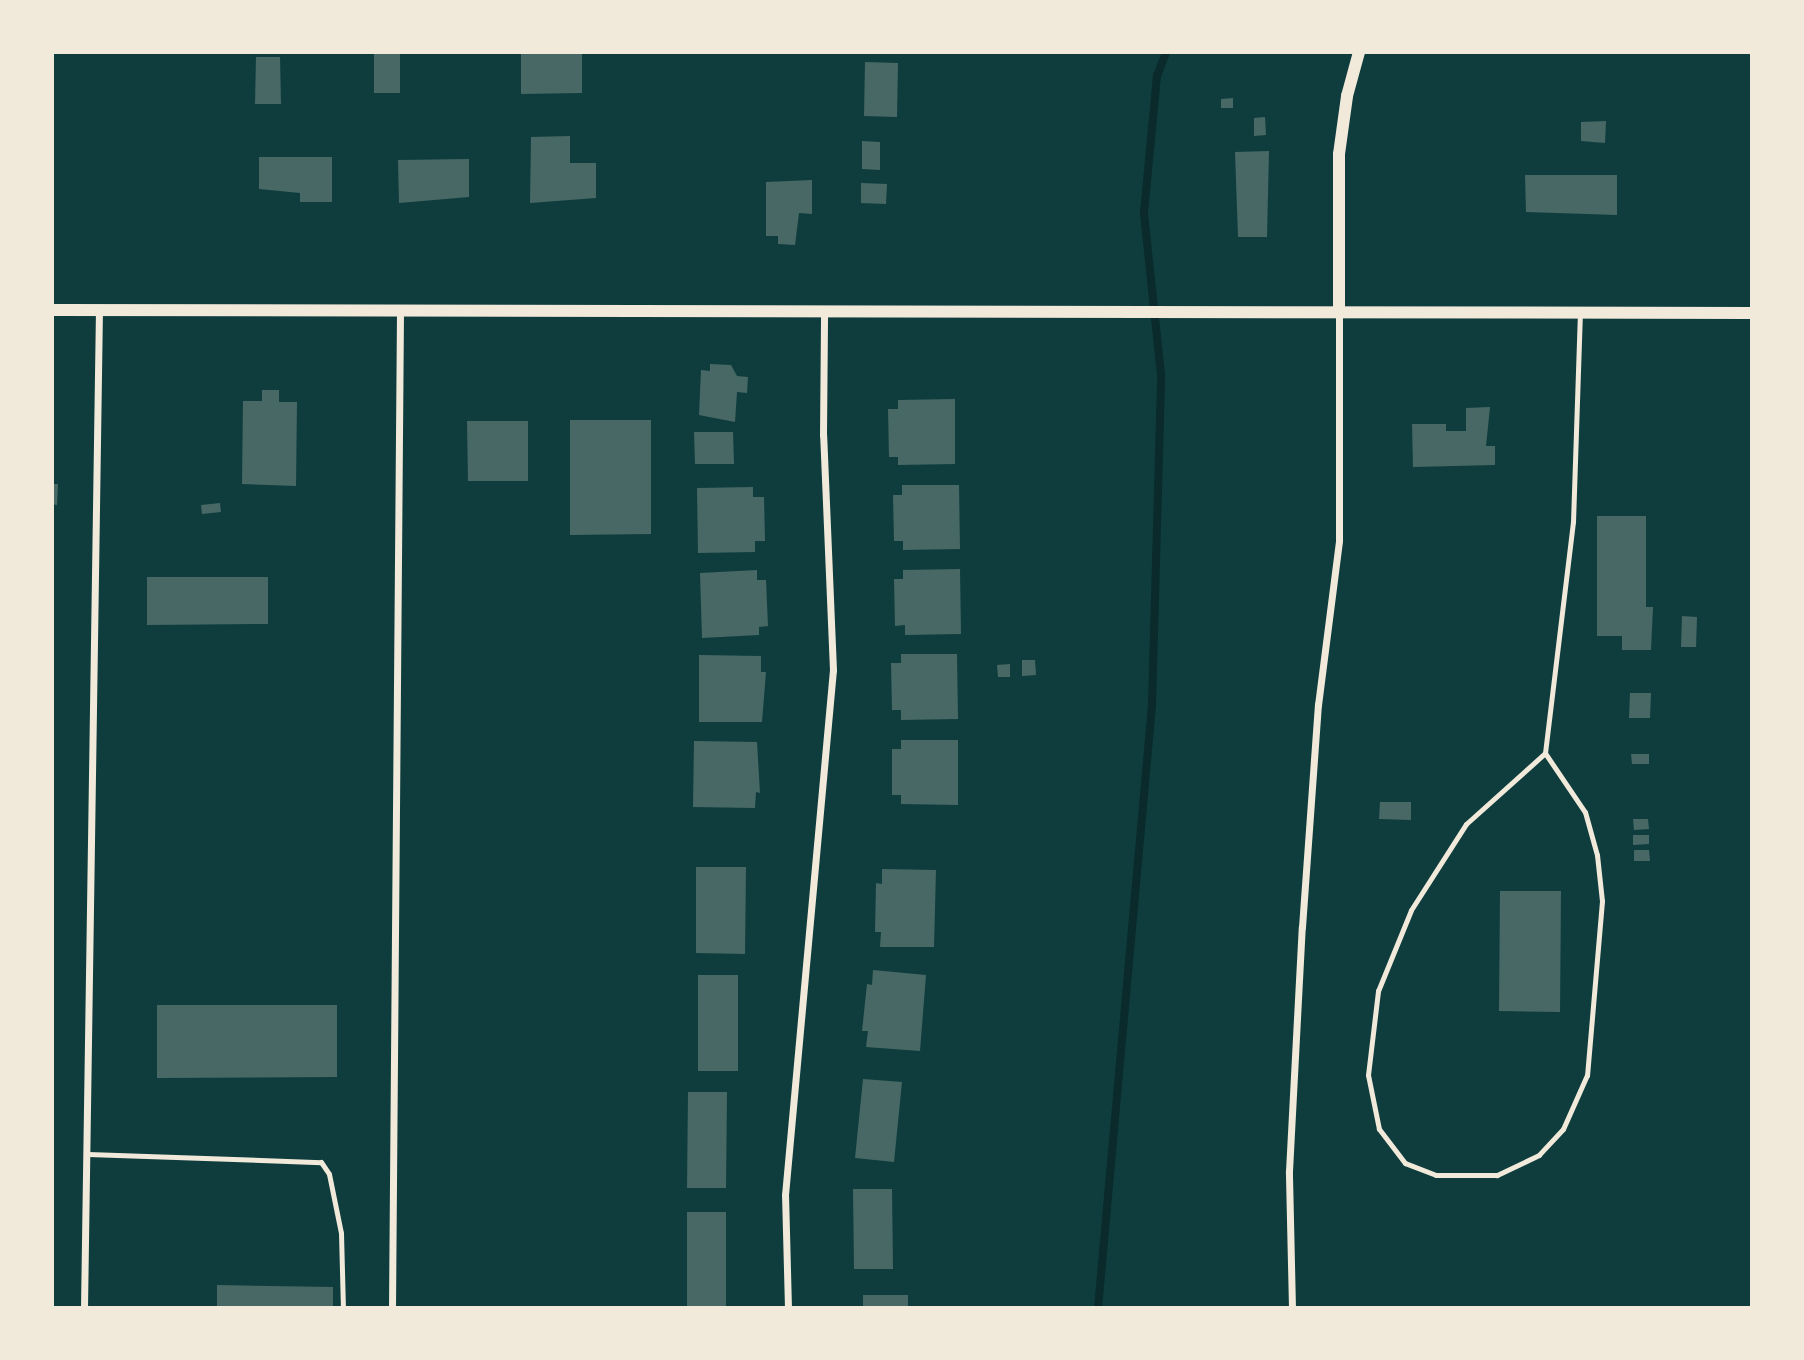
<!DOCTYPE html>
<html>
<head>
<meta charset="utf-8">
<style>
	body { margin:0 }
	#map { position:relative; width:1804px; height:1360px; overflow:hidden; background:#0f3d3e; font-family:Raleway,sans-serif }
	div>[style] { position:absolute }
	.stream>* { height:8px; margin:-4px; padding:0 4px; transform-origin:4px; border-radius:4px; background:#0a2a2b }
	.building>* { inset:0; background:#486865 }
	.service>* { height:5px; margin:-2.5px; padding:0 2.5px; transform-origin:2.5px; border-radius:2.5px; background:#f1e9da }
	.minor>* { height:7px; margin:-3.5px; padding:0 3.5px; transform-origin:3.5px; border-radius:3.5px; background:#f1e9da }
	.tertiary>* { height:12px; margin:-6px; padding:0 6px; transform-origin:6px; border-radius:6px; background:#f1e9da }
	span { translate:-50% -50%; white-space:nowrap; text-align:center; line-height:1.15; -webkit-text-stroke:6px #f1e9da; paint-order:stroke }
	.frame { position:absolute; inset:0; border:54px solid #f1e9da; pointer-events:none }
</style>
</head>
<body>
<div id="map">
	<div class="stream">
		<i style="left:1098px;top:1308px;width:605px;rotate:-84.88deg"></i>
		<i style="left:1152px;top:705px;width:330px;rotate:-88.4deg"></i>
		<i style="left:1161px;top:375px;width:163px;rotate:-96deg"></i>
		<i style="left:1144px;top:213px;width:138px;rotate:-84.6deg"></i>
		<i style="left:1157px;top:76px;width:26px;rotate:-69deg"></i>
	</div>
	<div class="building">
		<i style="clip-path:polygon(374px 52px,400px 52px,400px 93px,374px 93px)"></i>
		<i style="clip-path:polygon(521px 52px,582px 52px,582px 93px,521px 94px)"></i>
		<i style="clip-path:polygon(256px 57px,280px 57px,281px 104px,255px 104px)"></i>
		<i style="clip-path:polygon(865px 62px,898px 63px,897px 117px,864px 116px)"></i>
		<i style="clip-path:polygon(1233px 98px,1233px 108px,1221px 108px,1221px 99px)"></i>
		<i style="clip-path:polygon(1265px 117px,1266px 135px,1254px 136px,1254px 118px)"></i>
		<i style="clip-path:polygon(1606px 121px,1605px 143px,1581px 141px,1581px 122px)"></i>
		<i style="clip-path:polygon(570px 136px,570px 163px,596px 163px,596px 198px,530px 203px,531px 137px)"></i>
		<i style="clip-path:polygon(862px 141px,880px 142px,880px 170px,862px 169px)"></i>
		<i style="clip-path:polygon(1269px 151px,1267px 237px,1238px 237px,1235px 152px)"></i>
		<i style="clip-path:polygon(259px 157px,332px 157px,332px 202px,300px 202px,300px 193px,259px 189px)"></i>
		<i style="clip-path:polygon(469px 159px,469px 197px,399px 203px,398px 160px)"></i>
		<i style="clip-path:polygon(1525px 175px,1617px 175px,1617px 215px,1526px 212px)"></i>
		<i style="clip-path:polygon(812px 180px,812px 214px,799px 213px,795px 245px,778px 244px,778px 236px,766px 236px,766px 182px)"></i>
		<i style="clip-path:polygon(861px 183px,887px 184px,886px 204px,861px 203px)"></i>
		<i style="clip-path:polygon(710px 364px,731px 365px,737px 376px,748px 377px,747px 393px,737px 392px,735px 422px,699px 415px,701px 370px,710px 371px)"></i>
		<i style="clip-path:polygon(262px 390px,279px 390px,279px 402px,297px 402px,296px 486px,242px 484px,243px 401px,262px 401px)"></i>
		<i style="clip-path:polygon(955px 399px,955px 464px,898px 465px,898px 457px,889px 457px,888px 409px,898px 409px,898px 400px)"></i>
		<i style="clip-path:polygon(1490px 407px,1486px 446px,1495px 446px,1495px 465px,1413px 467px,1412px 424px,1446px 424px,1446px 431px,1466px 431px,1466px 408px)"></i>
		<i style="clip-path:polygon(570px 420px,651px 420px,651px 534px,570px 535px)"></i>
		<i style="clip-path:polygon(467px 421px,528px 421px,528px 481px,468px 481px)"></i>
		<i style="clip-path:polygon(694px 432px,733px 432px,734px 464px,695px 464px)"></i>
		<i style="clip-path:polygon(52px 484px,58px 484px,57px 505px,52px 504px)"></i>
		<i style="clip-path:polygon(902px 485px,959px 485px,960px 549px,903px 550px,903px 541px,894px 541px,893px 495px,902px 495px)"></i>
		<i style="clip-path:polygon(753px 487px,753px 497px,764px 497px,765px 541px,755px 541px,755px 552px,698px 553px,697px 488px)"></i>
		<i style="clip-path:polygon(220px 503px,221px 512px,202px 514px,201px 505px)"></i>
		<i style="clip-path:polygon(1597px 516px,1646px 516px,1646px 607px,1653px 607px,1651px 650px,1622px 650px,1622px 636px,1597px 636px)"></i>
		<i style="clip-path:polygon(960px 569px,961px 634px,905px 635px,905px 625px,895px 626px,894px 579px,903px 579px,903px 570px)"></i>
		<i style="clip-path:polygon(757px 570px,757px 580px,766px 580px,768px 626px,759px 627px,759px 635px,702px 638px,700px 573px)"></i>
		<i style="clip-path:polygon(147px 577px,268px 577px,268px 624px,147px 625px)"></i>
		<i style="clip-path:polygon(1682px 616px,1697px 617px,1696px 647px,1681px 647px)"></i>
		<i style="clip-path:polygon(901px 654px,957px 654px,958px 719px,901px 720px,901px 710px,892px 710px,891px 663px,901px 663px)"></i>
		<i style="clip-path:polygon(699px 655px,761px 656px,761px 672px,766px 672px,762px 722px,699px 722px)"></i>
		<i style="clip-path:polygon(1022px 660px,1035px 660px,1036px 675px,1022px 676px)"></i>
		<i style="clip-path:polygon(1010px 664px,1010px 677px,998px 677px,997px 665px)"></i>
		<i style="clip-path:polygon(1630px 693px,1651px 693px,1650px 718px,1629px 718px)"></i>
		<i style="clip-path:polygon(901px 740px,958px 740px,958px 805px,901px 804px,901px 795px,892px 795px,892px 749px,901px 749px)"></i>
		<i style="clip-path:polygon(694px 741px,757px 742px,760px 793px,756px 792px,755px 808px,693px 807px)"></i>
		<i style="clip-path:polygon(1631px 754px,1649px 754px,1649px 764px,1632px 764px)"></i>
		<i style="clip-path:polygon(1380px 802px,1411px 802px,1411px 820px,1379px 819px)"></i>
		<i style="clip-path:polygon(1633px 819px,1648px 819px,1649px 829px,1634px 830px)"></i>
		<i style="clip-path:polygon(1633px 835px,1649px 835px,1649px 844px,1633px 845px)"></i>
		<i style="clip-path:polygon(1634px 850px,1649px 850px,1650px 861px,1634px 861px)"></i>
		<i style="clip-path:polygon(696px 867px,746px 867px,745px 954px,696px 953px)"></i>
		<i style="clip-path:polygon(882px 869px,936px 870px,934px 947px,880px 947px,881px 932px,875px 932px,876px 883px,882px 884px)"></i>
		<i style="clip-path:polygon(1500px 891px,1561px 891px,1560px 1012px,1499px 1011px)"></i>
		<i style="clip-path:polygon(873px 970px,926px 975px,920px 1051px,866px 1047px,868px 1031px,862px 1031px,867px 984px,872px 985px)"></i>
		<i style="clip-path:polygon(698px 975px,738px 975px,738px 1071px,698px 1071px)"></i>
		<i style="clip-path:polygon(157px 1005px,337px 1005px,337px 1077px,157px 1078px)"></i>
		<i style="clip-path:polygon(863px 1079px,902px 1082px,894px 1162px,855px 1158px)"></i>
		<i style="clip-path:polygon(688px 1092px,727px 1092px,726px 1188px,687px 1188px)"></i>
		<i style="clip-path:polygon(853px 1189px,892px 1189px,893px 1269px,854px 1269px)"></i>
		<i style="clip-path:polygon(687px 1212px,726px 1212px,726px 1307px,687px 1308px)"></i>
		<i style="clip-path:polygon(217px 1285px,333px 1287px,333px 1308px,217px 1308px)"></i>
		<i style="clip-path:polygon(863px 1295px,908px 1295px,908px 1308px,863px 1308px)"></i>
	</div>
	<div class="service">
		<i style="left:1545px;top:753px;width:71px;rotate:55.9deg"></i>
		<i style="left:1585px;top:812px;width:45px;rotate:74.4deg"></i>
		<i style="left:1597px;top:855px;width:46px;rotate:83.8deg"></i>
		<i style="left:1602px;top:901px;width:175px;rotate:94.9deg"></i>
		<i style="left:1587px;top:1075px;width:59px;rotate:114deg"></i>
		<i style="left:1563px;top:1129px;width:35px;rotate:133deg"></i>
		<i style="left:1539px;top:1155px;width:47px;rotate:154.5deg"></i>
		<i style="left:1497px;top:1175px;width:61px;rotate:180deg"></i>
		<i style="left:1436px;top:1175px;width:33px;rotate:-159deg"></i>
		<i style="left:1405px;top:1163px;width:43px;rotate:-127.4deg"></i>
		<i style="left:1379px;top:1129px;width:55px;rotate:-101.5deg"></i>
		<i style="left:1368px;top:1075px;width:85px;rotate:-83.2deg"></i>
		<i style="left:1378px;top:991px;width:87px;rotate:-67.8deg"></i>
		<i style="left:1411px;top:910px;width:102px;rotate:-57.4deg"></i>
		<i style="left:1466px;top:824px;width:106px;rotate:-41.9deg"></i>
		<i style="left:1545px;top:753px;width:233px;rotate:-83.1deg"></i>
		<i style="left:1573px;top:522px;width:208px;rotate:-88.1deg"></i>
		<i style="left:88px;top:1154px;width:233px;rotate:2deg"></i>
		<i style="left:321px;top:1162px;width:14px;rotate:56deg"></i>
		<i style="left:329px;top:1174px;width:60px;rotate:78.5deg"></i>
		<i style="left:341px;top:1233px;width:75px;rotate:88.5deg"></i>
		<i style="left:472px;top:1308px;width:133px"></i>
	</div>
	<div class="minor">
		<i style="left:84px;top:1308px;width:997px;rotate:-89.14deg"></i>
		<i style="left:392px;top:1308px;width:996px;rotate:-89.54deg"></i>
		<i style="left:788px;top:1308px;width:113px;rotate:-91.5deg"></i>
		<i style="left:785px;top:1195px;width:527px;rotate:-84.78deg"></i>
		<i style="left:833px;top:670px;width:235px;rotate:-92.4deg"></i>
		<i style="left:823px;top:435px;width:122px;rotate:-89.5deg"></i>
		<i style="left:1292px;top:1308px;width:137px;rotate:-91.3deg"></i>
		<i style="left:1289px;top:1171px;width:244px;rotate:-87deg"></i>
		<i style="left:1302px;top:927px;width:223px;rotate:-85.9deg"></i>
		<i style="left:1318px;top:705px;width:166px;rotate:-82.7deg"></i>
		<i style="left:1339px;top:540px;width:227px;rotate:-90deg"></i>
	</div>
	<div class="tertiary">
		<i style="left:52px;top:310px;width:1700px;rotate:0.1deg"></i>
		<i style="left:1339px;top:313px;width:159px;rotate:-90deg"></i>
		<i style="left:1339px;top:154px;width:59px;rotate:-82.1deg"></i>
		<i style="left:1347px;top:96px;width:46px;rotate:-74.7deg"></i>
	</div>
	<div class="frame"></div>
</div>
</body>
</html>
